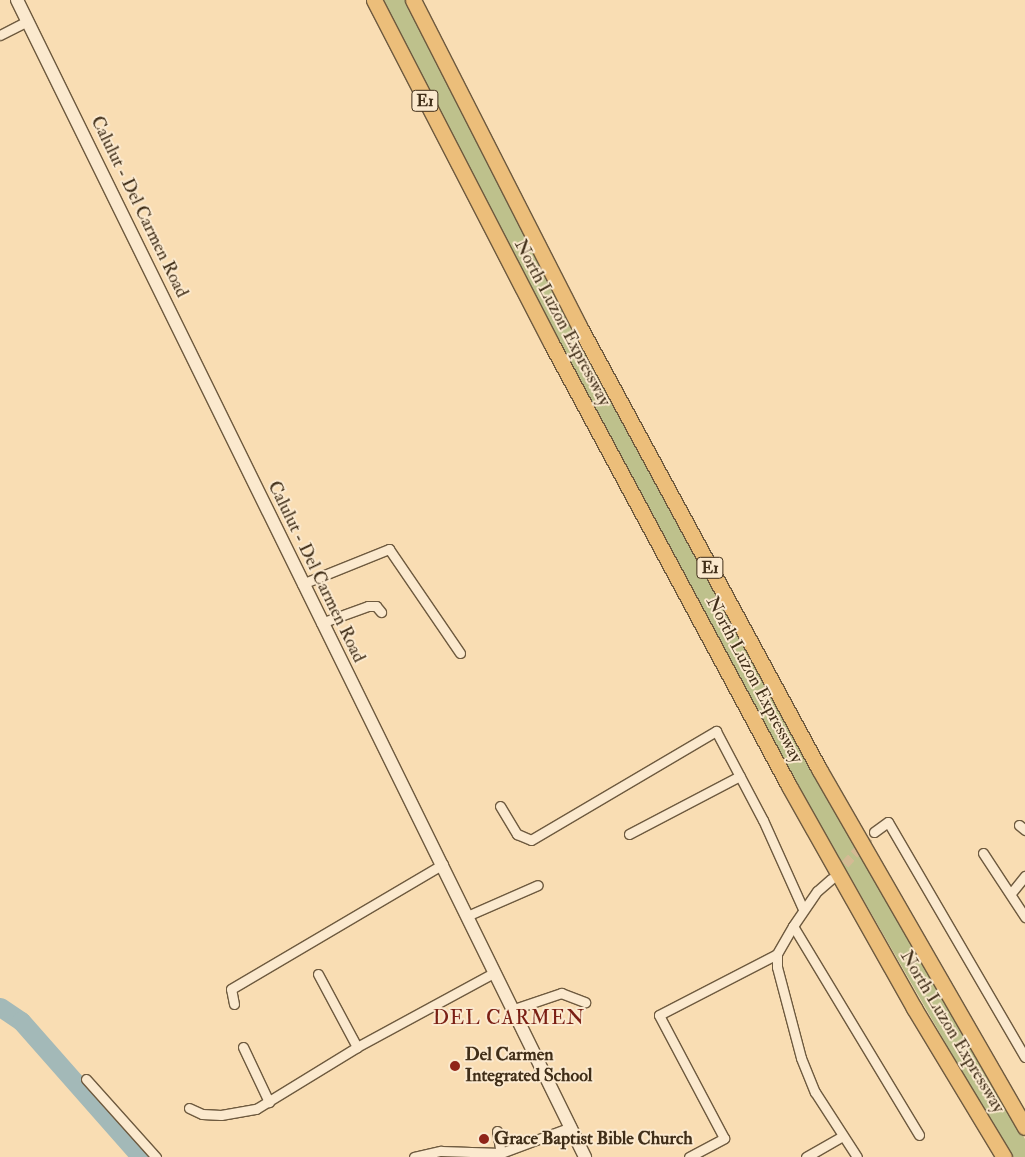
<!DOCTYPE html>
<html>
<head>
<meta charset="utf-8">
<style>
	body { margin:0 }
	#map { position:relative; width:1025px; height:1157px; overflow:hidden; background:#f9ddb3; font-family:"IM FELL Double Pica",serif }
	div>[style] { position:absolute }
	.green>* { inset:0; background:#bec18c }
	.river>* { height:19px; margin:-9.5px; padding:0 9.5px; transform-origin:9.5px; border-radius:9.5px; background:#a3b9b8 }
	.minor-tunnel>* { height:9px; margin-top:-4.5px; transform-origin:0; background:repeating-linear-gradient(90deg,#d4ba94 0 9px,transparent 0 13.5px) }
	.roads { filter:drop-shadow(1px 0 #6e5a3f) drop-shadow(-1px 0 #6e5a3f) drop-shadow(0 1px #6e5a3f) drop-shadow(0 -1px #6e5a3f) }
	.minor>* { height:9px; margin:-4.5px; padding:0 4.5px; transform-origin:4.5px; border-radius:4.5px; background:#fbe9ce }
	.secondary>* { height:12px; margin:-6px; padding:0 6px; transform-origin:6px; border-radius:6px; background:#fbe9ce }
	.motorway>* { height:15px; margin:-7.5px; padding:0 7.5px; transform-origin:7.5px; border-radius:7.5px; background:#ecbe7a }
	.dots>* { width:14px; height:14px; translate:-50% -50%; box-sizing:border-box; border:2px solid #fbe9ce; border-radius:50% }
	span { translate:-50% -50%; white-space:nowrap; text-align:center; line-height:1.15; -webkit-text-stroke:4px #fbe9ce; paint-order:stroke }
	.shield-label span { padding:1px 4px; background:#fbe9ce; border:1px solid; border-radius:4px; -webkit-text-stroke-width:0 }
	.shield-label { font-size:16px; color:#402e18; font-weight:700 }
	.street-label { font-size:18px; color:#402e18 }
	.poi-label { font-size:18px; color:#402e18; font-weight:700 }
	.left { translate:0 -50%; text-align:left }
	.quarter-label { font-size:20px; color:#7a1f14; letter-spacing:1px }
</style>
</head>
<body>
<div id="map">
	<div class="green">
		<i style="clip-path:polygon(380px 0,405px 0,618px 413px,808px 762px,1025px 1139px,1025px 1157px,1011px 1157px,793px 777px,598px 421px)"></i>
	</div>
	<div class="river">
		<i style="left:0;top:1007px;width:25px;rotate:34deg"></i>
		<i style="left:21px;top:1021px;width:181px;rotate:48.6deg"></i>
	</div>
	<div class="minor-tunnel">
		<i style="left:836px;top:874px;width:57px;rotate:-47.9deg"></i>
	</div>
	<div class="roads">
		<div class="minor">
			<i style="left:0;top:35px;width:31px;rotate:-27deg"></i>
			<i style="left:302px;top:584px;width:94px;rotate:-21.9deg"></i>
			<i style="left:389px;top:549px;width:126px;rotate:55.7deg"></i>
			<i style="left:321px;top:623px;width:50px;rotate:-19.9deg"></i>
			<i style="left:368px;top:606px;width:8px"></i>
			<i style="left:376px;top:606px;width:8px;rotate:50deg"></i>
			<i style="left:500px;top:806px;width:33px;rotate:59deg"></i>
			<i style="left:517px;top:834px;width:15px;rotate:23deg"></i>
			<i style="left:531px;top:840px;width:215px;rotate:-30.5deg"></i>
			<i style="left:716px;top:731px;width:101px;rotate:62.2deg"></i>
			<i style="left:763px;top:820px;width:98px;rotate:65.8deg"></i>
			<i style="left:1019px;top:825px;width:8px;rotate:40deg"></i>
			<i style="left:874px;top:832px;width:17px;rotate:-36deg"></i>
			<i style="left:888px;top:822px;width:272px;rotate:59.8deg"></i>
			<i style="left:629px;top:834px;width:125px;rotate:-27.6deg"></i>
			<i style="left:983px;top:853px;width:77px;rotate:56.7deg"></i>
			<i style="left:831px;top:879px;width:18px;rotate:139deg"></i>
			<i style="left:817px;top:891px;width:42px;rotate:124.4deg"></i>
			<i style="left:793px;top:926px;width:32px;rotate:120deg"></i>
			<i style="left:777px;top:954px;width:13px;rotate:90deg"></i>
			<i style="left:777px;top:967px;width:94px;rotate:75.2deg"></i>
			<i style="left:801px;top:1058px;width:37px;rotate:68deg"></i>
			<i style="left:815px;top:1092px;width:77px;rotate:57.1deg"></i>
			<i style="left:1012px;top:892px;width:21px;rotate:-51deg"></i>
			<i style="left:467px;top:916px;width:77px;rotate:-23.6deg"></i>
			<i style="left:793px;top:926px;width:244px;rotate:58.9deg"></i>
			<i style="left:318px;top:974px;width:83px;rotate:61.9deg"></i>
			<i style="left:234px;top:1004px;width:15px;rotate:-101deg"></i>
			<i style="left:231px;top:989px;width:246px;rotate:-30.5deg"></i>
			<i style="left:514px;top:1009px;width:50px;rotate:-18.8deg"></i>
			<i style="left:561px;top:993px;width:26px;rotate:21deg"></i>
			<i style="left:243px;top:1047px;width:61px;rotate:64.7deg"></i>
			<i style="left:86px;top:1079px;width:105px;rotate:48.1deg"></i>
			<i style="left:189px;top:1108px;width:14px;rotate:25deg"></i>
			<i style="left:202px;top:1114px;width:19px;rotate:3deg"></i>
			<i style="left:221px;top:1115px;width:36px;rotate:-10deg"></i>
			<i style="left:256px;top:1109px;width:119px;rotate:-31.5deg"></i>
			<i style="left:357px;top:1047px;width:157px;rotate:-28.5deg"></i>
			<i style="left:497px;top:1131px;width:22px;rotate:80deg"></i>
			<i style="left:414px;top:1157px;width:28px;rotate:-13deg"></i>
			<i style="left:441px;top:1151px;width:60px;rotate:1.9deg"></i>
			<i style="left:501px;top:1153px;width:75px;rotate:-20.4deg"></i>
			<i style="left:689px;top:1157px;width:40px;rotate:-28deg"></i>
			<i style="left:724px;top:1138px;width:139px;rotate:-117.9deg"></i>
			<i style="left:659px;top:1015px;width:133px;rotate:-27.3deg"></i>
			<i style="left:806px;top:1157px;width:40px;rotate:-29.7deg"></i>
		</div>
		<div class="secondary">
			<i style="left:17px;top:0;width:1289px;rotate:63.85deg"></i>
		</div>
		<div class="motorway">
			<i style="left:374px;top:0;width:386px;rotate:62.7deg"></i>
			<i style="left:551px;top:343px;width:503px;rotate:61.75deg"></i>
			<i style="left:789px;top:786px;width:255px;rotate:60.6deg"></i>
			<i style="left:914px;top:1008px;width:174px;rotate:58.9deg"></i>
			<i style="left:413px;top:0;width:366px;rotate:63deg"></i>
			<i style="left:579px;top:326px;width:504px;rotate:61.55deg"></i>
			<i style="left:819px;top:769px;width:413px;rotate:60.1deg"></i>
		</div>
	</div>
	<div class="dots">
		<i style="left:455px;top:1066px;background:#8f2418"></i>
		<i style="left:484px;top:1139px;background:#8f2418"></i>
	</div>
	<div class="shield-label">
		<span style="left:425px;top:101px">E1</span>
		<span style="left:710px;top:568px">E1</span>
	</div>
	<div class="street-label">
		<span style="left:139px;top:207px;rotate:64deg">Calulut - Del Carmen Road</span>
		<span style="left:562px;top:323px;rotate:62deg">North Luzon Expressway</span>
		<span style="left:316px;top:572px;rotate:64deg">Calulut - Del Carmen Road</span>
		<span style="left:754px;top:680px;rotate:62deg">North Luzon Expressway</span>
		<span style="left:952px;top:1032px;rotate:59deg">North Luzon Expressway</span>
	</div>
	<div class="poi-label">
		<span class="left" style="left:465px;top:1066px">Del Carmen<br>Integrated School</span>
		<span class="left" style="left:494px;top:1139px">Grace Baptist Bible Church</span>
	</div>
	<div class="quarter-label">
		<span style="left:509px;top:1017px">DEL CARMEN</span>
	</div>
</div>
</body>
</html>
